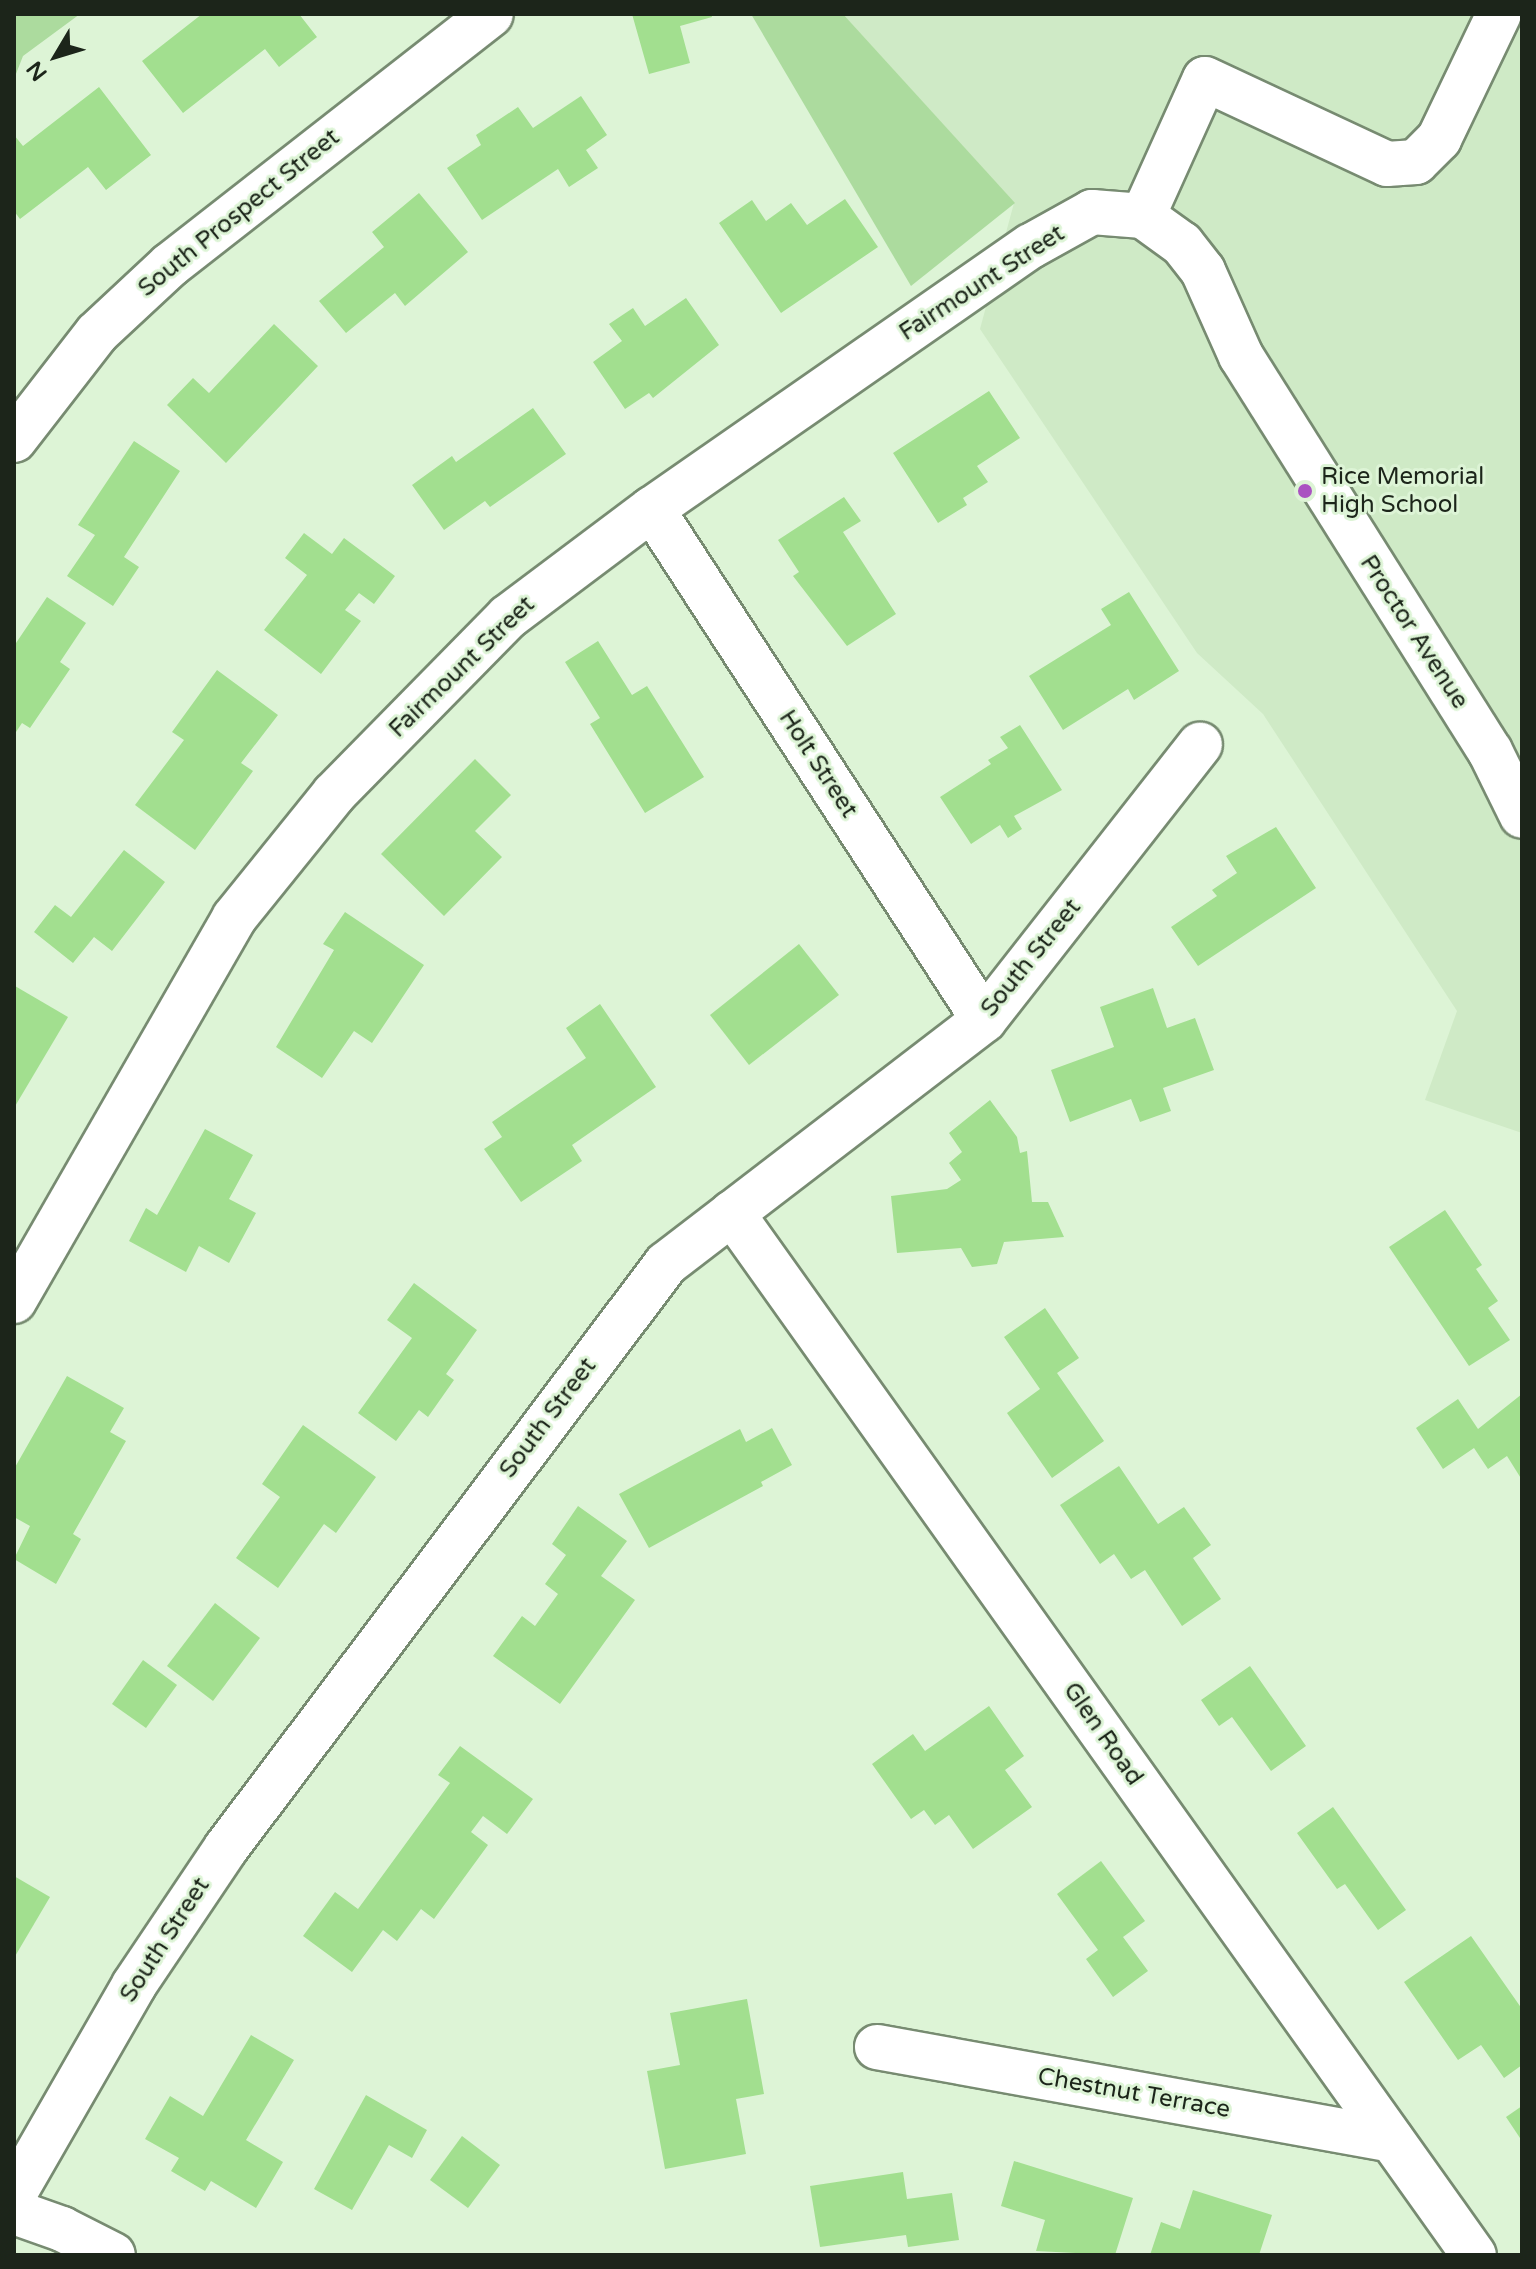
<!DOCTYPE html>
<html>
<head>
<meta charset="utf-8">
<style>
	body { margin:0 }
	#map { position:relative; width:1536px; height:2269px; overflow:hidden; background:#ddf4d6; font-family:"Varela Round",sans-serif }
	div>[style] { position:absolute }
	.built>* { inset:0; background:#cfeac6 }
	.green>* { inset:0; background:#acdb9e }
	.building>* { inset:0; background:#a2df8f }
	.roads { filter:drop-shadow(2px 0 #778b71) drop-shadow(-2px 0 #778b71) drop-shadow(0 2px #778b71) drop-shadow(0 -2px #778b71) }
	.minor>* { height:44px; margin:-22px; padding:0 22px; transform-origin:22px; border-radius:22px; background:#fff }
	.dots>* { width:22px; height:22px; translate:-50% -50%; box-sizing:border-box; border:4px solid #ddf4d6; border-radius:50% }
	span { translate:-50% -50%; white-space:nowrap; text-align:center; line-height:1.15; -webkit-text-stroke:6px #ddf4d6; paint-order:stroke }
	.street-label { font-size:24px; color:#1c251a }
	.poi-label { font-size:24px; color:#1c251a }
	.left { translate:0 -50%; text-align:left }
	.frame { position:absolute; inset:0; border:16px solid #1c251a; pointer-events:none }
	.north { position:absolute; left:16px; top:16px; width:80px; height:80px; -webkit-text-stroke:6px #ddf4d6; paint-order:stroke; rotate:232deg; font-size:22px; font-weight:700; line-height:32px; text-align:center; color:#1c251a }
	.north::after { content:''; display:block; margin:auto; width:28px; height:36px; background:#1c251a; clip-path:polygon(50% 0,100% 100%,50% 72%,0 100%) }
</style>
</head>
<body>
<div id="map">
	<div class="built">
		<i style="clip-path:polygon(843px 14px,1522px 14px,1522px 1133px,1425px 1100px,1457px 1011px,1263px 714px,1197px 653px,980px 329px,1014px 203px)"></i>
	</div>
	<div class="green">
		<i style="clip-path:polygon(14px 14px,80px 14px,23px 56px,14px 79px)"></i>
		<i style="clip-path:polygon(751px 14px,843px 14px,1015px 203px,911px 286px)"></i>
	</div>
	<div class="building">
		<i style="clip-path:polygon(202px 14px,299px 14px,317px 37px,279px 67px,265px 49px,183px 113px,142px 61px)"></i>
		<i style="clip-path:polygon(632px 14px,711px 14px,712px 17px,680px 26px,690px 63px,649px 74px)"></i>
		<i style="clip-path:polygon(99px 87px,151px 155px,106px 190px,88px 167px,20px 219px,14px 211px,14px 135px,23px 146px)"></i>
		<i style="clip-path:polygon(581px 96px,607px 135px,586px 150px,598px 168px,569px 187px,558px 169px,482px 220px,447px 168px,481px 145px,476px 135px,518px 107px,533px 128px)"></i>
		<i style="clip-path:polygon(419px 193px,468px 252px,405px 306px,395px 293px,346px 333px,319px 301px,384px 247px,372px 232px)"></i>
		<i style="clip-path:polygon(845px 199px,878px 247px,781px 313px,719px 223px,752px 200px,766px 221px,791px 203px,807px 225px)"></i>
		<i style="clip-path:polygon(686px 298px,719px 345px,653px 398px,649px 393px,625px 409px,593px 362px,622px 341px,609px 324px,633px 308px,645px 326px)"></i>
		<i style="clip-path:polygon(274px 324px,318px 366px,226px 463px,167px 405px,193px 378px,209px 393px)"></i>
		<i style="clip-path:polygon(989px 391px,1020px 438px,977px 466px,988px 482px,963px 498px,967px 505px,938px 523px,893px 453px)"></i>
		<i style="clip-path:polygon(533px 408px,566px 454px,490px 507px,485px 501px,444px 530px,412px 485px,452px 456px,456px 462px)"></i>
		<i style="clip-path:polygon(134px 441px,180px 471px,124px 557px,139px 567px,113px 606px,67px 576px,95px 535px,78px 525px)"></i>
		<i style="clip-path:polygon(844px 497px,861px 521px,843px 532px,896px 614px,847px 646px,793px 576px,799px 572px,778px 540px)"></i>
		<i style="clip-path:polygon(304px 533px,332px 554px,344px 538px,395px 576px,374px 604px,359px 593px,345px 610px,361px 621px,321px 674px,264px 630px,307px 575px,285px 558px)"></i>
		<i style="clip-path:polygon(1129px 592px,1179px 671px,1134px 700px,1128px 689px,1063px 730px,1029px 676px,1111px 625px,1101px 609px)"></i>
		<i style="clip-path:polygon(47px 597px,86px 623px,60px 662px,70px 669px,30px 728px,22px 723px,14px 735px,14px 646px)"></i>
		<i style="clip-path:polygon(598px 641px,632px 695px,647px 686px,704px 777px,645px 813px,590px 724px,600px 718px,565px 662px)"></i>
		<i style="clip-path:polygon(217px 670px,278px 715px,241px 763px,253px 771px,195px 850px,135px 805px,184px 740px,172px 732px)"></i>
		<i style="clip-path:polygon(1020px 725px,1062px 790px,1014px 816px,1022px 829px,1008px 838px,1000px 825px,971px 844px,940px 797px,991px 764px,988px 760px,1008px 748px,1000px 737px)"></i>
		<i style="clip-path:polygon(475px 759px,511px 795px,475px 831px,502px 857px,444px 916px,381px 854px)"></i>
		<i style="clip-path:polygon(1276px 827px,1316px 888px,1198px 966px,1171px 927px,1217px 896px,1212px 890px,1237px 873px,1226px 856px)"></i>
		<i style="clip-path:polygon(124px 850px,165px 882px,112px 951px,94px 937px,73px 963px,34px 932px,55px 905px,71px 917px)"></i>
		<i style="clip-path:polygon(345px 912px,424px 965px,372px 1043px,354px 1031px,322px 1078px,276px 1047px,334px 950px,323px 944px)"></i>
		<i style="clip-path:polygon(799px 944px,839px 995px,749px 1065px,710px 1015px)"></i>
		<i style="clip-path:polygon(15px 986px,68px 1017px,14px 1108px,14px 988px)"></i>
		<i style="clip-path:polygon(1153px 988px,1167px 1028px,1195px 1018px,1214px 1070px,1163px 1088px,1171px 1111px,1140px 1122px,1131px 1099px,1070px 1122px,1051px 1070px,1114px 1047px,1100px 1007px)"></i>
		<i style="clip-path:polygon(600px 1004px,656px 1087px,572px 1145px,582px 1161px,521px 1202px,484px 1149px,502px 1137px,492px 1122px,586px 1058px,566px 1028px)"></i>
		<i style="clip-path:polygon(990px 1100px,1017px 1137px,1020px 1153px,1027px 1151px,1032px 1202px,1048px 1202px,1064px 1237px,1004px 1242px,997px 1264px,972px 1267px,961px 1248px,897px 1253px,891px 1196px,947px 1189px,961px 1180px,949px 1163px,962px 1152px,949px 1133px)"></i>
		<i style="clip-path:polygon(205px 1129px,253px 1155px,229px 1199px,256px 1213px,229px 1263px,199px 1246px,186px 1272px,129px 1241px,146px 1208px,157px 1215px)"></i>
		<i style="clip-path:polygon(1445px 1210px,1482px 1265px,1476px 1269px,1498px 1301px,1488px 1308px,1510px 1340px,1469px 1366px,1389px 1247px)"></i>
		<i style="clip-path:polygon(414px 1283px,477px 1330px,446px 1374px,454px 1380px,428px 1417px,419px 1410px,396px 1441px,358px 1413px,412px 1338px,387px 1320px)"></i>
		<i style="clip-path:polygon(1045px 1308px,1079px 1358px,1057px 1373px,1104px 1441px,1052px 1478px,1007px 1413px,1040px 1389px,1004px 1337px)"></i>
		<i style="clip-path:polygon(67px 1376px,124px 1408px,110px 1432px,126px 1441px,73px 1534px,81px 1539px,56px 1584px,14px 1559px,30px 1526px,14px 1517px,14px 1469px)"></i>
		<i style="clip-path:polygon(1522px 1394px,1522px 1480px,1507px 1456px,1488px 1469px,1474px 1448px,1443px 1469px,1416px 1428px,1458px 1399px,1478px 1429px)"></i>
		<i style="clip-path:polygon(303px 1425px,376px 1477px,336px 1533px,324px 1524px,278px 1588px,236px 1558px,280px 1497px,262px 1484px)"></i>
		<i style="clip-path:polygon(772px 1428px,792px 1465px,761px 1482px,763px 1486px,649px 1548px,619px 1494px,740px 1429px,746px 1442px)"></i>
		<i style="clip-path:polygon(1119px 1466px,1158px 1524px,1184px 1507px,1211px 1545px,1193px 1558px,1221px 1599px,1182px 1626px,1145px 1570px,1131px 1579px,1114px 1554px,1100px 1564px,1060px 1505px)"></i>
		<i style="clip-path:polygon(578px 1506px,627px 1541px,601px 1576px,635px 1600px,560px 1704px,493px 1656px,522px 1616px,535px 1626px,558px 1594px,545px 1584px,566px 1555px,552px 1544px)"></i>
		<i style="clip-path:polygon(215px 1603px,260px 1638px,213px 1701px,167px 1666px)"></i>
		<i style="clip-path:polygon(143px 1660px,177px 1685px,146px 1728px,112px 1704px)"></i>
		<i style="clip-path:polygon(1250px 1666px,1306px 1746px,1271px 1771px,1232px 1717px,1219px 1726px,1201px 1700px)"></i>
		<i style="clip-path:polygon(989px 1706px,1024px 1756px,1005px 1770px,1032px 1807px,973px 1849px,949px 1815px,935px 1825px,924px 1810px,911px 1819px,872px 1764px,913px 1734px,925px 1751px)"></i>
		<i style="clip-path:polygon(460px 1746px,533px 1799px,507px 1834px,483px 1816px,471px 1832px,488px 1845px,434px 1919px,421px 1909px,397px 1941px,383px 1930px,352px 1972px,303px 1936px,335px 1892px,358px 1909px,450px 1783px,438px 1775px)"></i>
		<i style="clip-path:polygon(1333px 1807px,1406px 1910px,1378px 1930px,1345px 1884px,1337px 1889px,1297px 1833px)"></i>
		<i style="clip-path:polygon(1101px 1861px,1145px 1921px,1123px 1937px,1148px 1971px,1113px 1997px,1086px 1959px,1098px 1950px,1057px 1894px)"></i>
		<i style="clip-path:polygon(14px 1876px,50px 1897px,14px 1958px)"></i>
		<i style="clip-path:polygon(1471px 1936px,1522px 2009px,1522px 2065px,1504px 2078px,1481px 2045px,1458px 2060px,1404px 1982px)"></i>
		<i style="clip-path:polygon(747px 1999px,764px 2094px,736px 2099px,746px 2154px,665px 2169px,647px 2071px,680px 2065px,670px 2013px)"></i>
		<i style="clip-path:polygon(251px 2035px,294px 2060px,246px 2140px,283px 2162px,256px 2208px,211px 2181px,205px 2191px,171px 2171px,179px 2158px,145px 2139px,170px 2096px,203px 2116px)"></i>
		<i style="clip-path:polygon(366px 2095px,427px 2130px,412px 2158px,389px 2145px,352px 2210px,314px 2189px)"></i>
		<i style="clip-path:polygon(1522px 2106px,1522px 2141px,1506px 2117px)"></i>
		<i style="clip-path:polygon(462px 2136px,500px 2165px,468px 2208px,430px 2180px)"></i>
		<i style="clip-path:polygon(1014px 2161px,1133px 2198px,1115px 2255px,1036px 2251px,1045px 2220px,1001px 2206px)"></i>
		<i style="clip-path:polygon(903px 2172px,907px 2199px,952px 2193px,959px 2240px,908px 2247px,906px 2235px,820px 2247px,810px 2186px)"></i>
		<i style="clip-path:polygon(1193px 2190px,1272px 2215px,1259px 2255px,1150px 2255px,1161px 2222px,1180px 2229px)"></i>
	</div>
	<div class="roads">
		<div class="minor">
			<i style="left:1143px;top:216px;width:48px;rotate:35.7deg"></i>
			<i style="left:1182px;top:244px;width:34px;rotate:52deg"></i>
			<i style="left:1203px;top:271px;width:93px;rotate:65.9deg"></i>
			<i style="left:1241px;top:356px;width:467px;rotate:57.8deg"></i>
			<i style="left:1490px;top:751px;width:72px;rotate:63.8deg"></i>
			<i style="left:1143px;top:216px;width:150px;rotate:-65.7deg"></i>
			<i style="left:1205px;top:79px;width:201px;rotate:25deg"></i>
			<i style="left:1387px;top:164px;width:29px;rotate:-4deg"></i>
			<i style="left:1416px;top:162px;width:33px;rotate:-45deg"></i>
			<i style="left:1439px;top:139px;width:139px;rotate:-64.4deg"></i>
			<i style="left:14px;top:440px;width:135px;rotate:-52.2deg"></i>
			<i style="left:97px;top:333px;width:100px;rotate:-43deg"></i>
			<i style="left:170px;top:265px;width:407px;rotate:-38deg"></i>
			<i style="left:652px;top:509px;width:609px;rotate:56.99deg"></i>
			<i style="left:732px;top:1213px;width:1279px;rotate:54.55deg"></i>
			<i style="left:14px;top:1301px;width:442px;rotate:-60.1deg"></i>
			<i style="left:234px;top:918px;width:159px;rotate:-51.1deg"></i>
			<i style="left:334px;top:794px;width:248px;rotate:-45.5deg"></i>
			<i style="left:508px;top:617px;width:180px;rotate:-36.9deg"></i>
			<i style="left:652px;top:509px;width:461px;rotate:-34.8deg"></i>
			<i style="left:1031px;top:246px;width:70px;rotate:-29.1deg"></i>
			<i style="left:1092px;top:212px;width:51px;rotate:4.5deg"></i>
			<i style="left:877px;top:2047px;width:523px;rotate:10.24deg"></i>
			<i style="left:14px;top:2194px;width:241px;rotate:-60.1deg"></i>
			<i style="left:134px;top:1985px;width:165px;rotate:-56.1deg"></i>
			<i style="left:226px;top:1848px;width:731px;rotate:-53deg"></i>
			<i style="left:666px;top:1264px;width:401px;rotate:-37.5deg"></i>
			<i style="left:984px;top:1020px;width:350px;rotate:-51.9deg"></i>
			<i style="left:14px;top:2212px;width:51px;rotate:19.5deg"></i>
			<i style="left:62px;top:2229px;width:57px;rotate:27deg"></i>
		</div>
	</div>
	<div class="dots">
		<i style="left:1305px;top:491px;background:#aa53c1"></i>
	</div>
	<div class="street-label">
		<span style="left:239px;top:213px;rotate:-39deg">South Prospect Street</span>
		<span style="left:982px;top:283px;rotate:-33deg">Fairmount Street</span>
		<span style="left:1414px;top:632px;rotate:57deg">Proctor Avenue</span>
		<span style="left:462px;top:667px;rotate:-44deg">Fairmount Street</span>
		<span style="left:818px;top:764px;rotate:57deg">Holt Street</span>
		<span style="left:1031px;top:958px;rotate:-51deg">South Street</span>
		<span style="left:548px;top:1418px;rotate:-53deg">South Street</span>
		<span style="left:1103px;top:1734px;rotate:55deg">Glen Road</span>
		<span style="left:165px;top:1940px;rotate:-57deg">South Street</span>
		<span style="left:1134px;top:2093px;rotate:10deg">Chestnut Terrace</span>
	</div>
	<div class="poi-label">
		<span class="left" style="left:1321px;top:491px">Rice Memorial<br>High School</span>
	</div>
	<div class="frame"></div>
	<div class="north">N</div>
</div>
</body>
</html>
